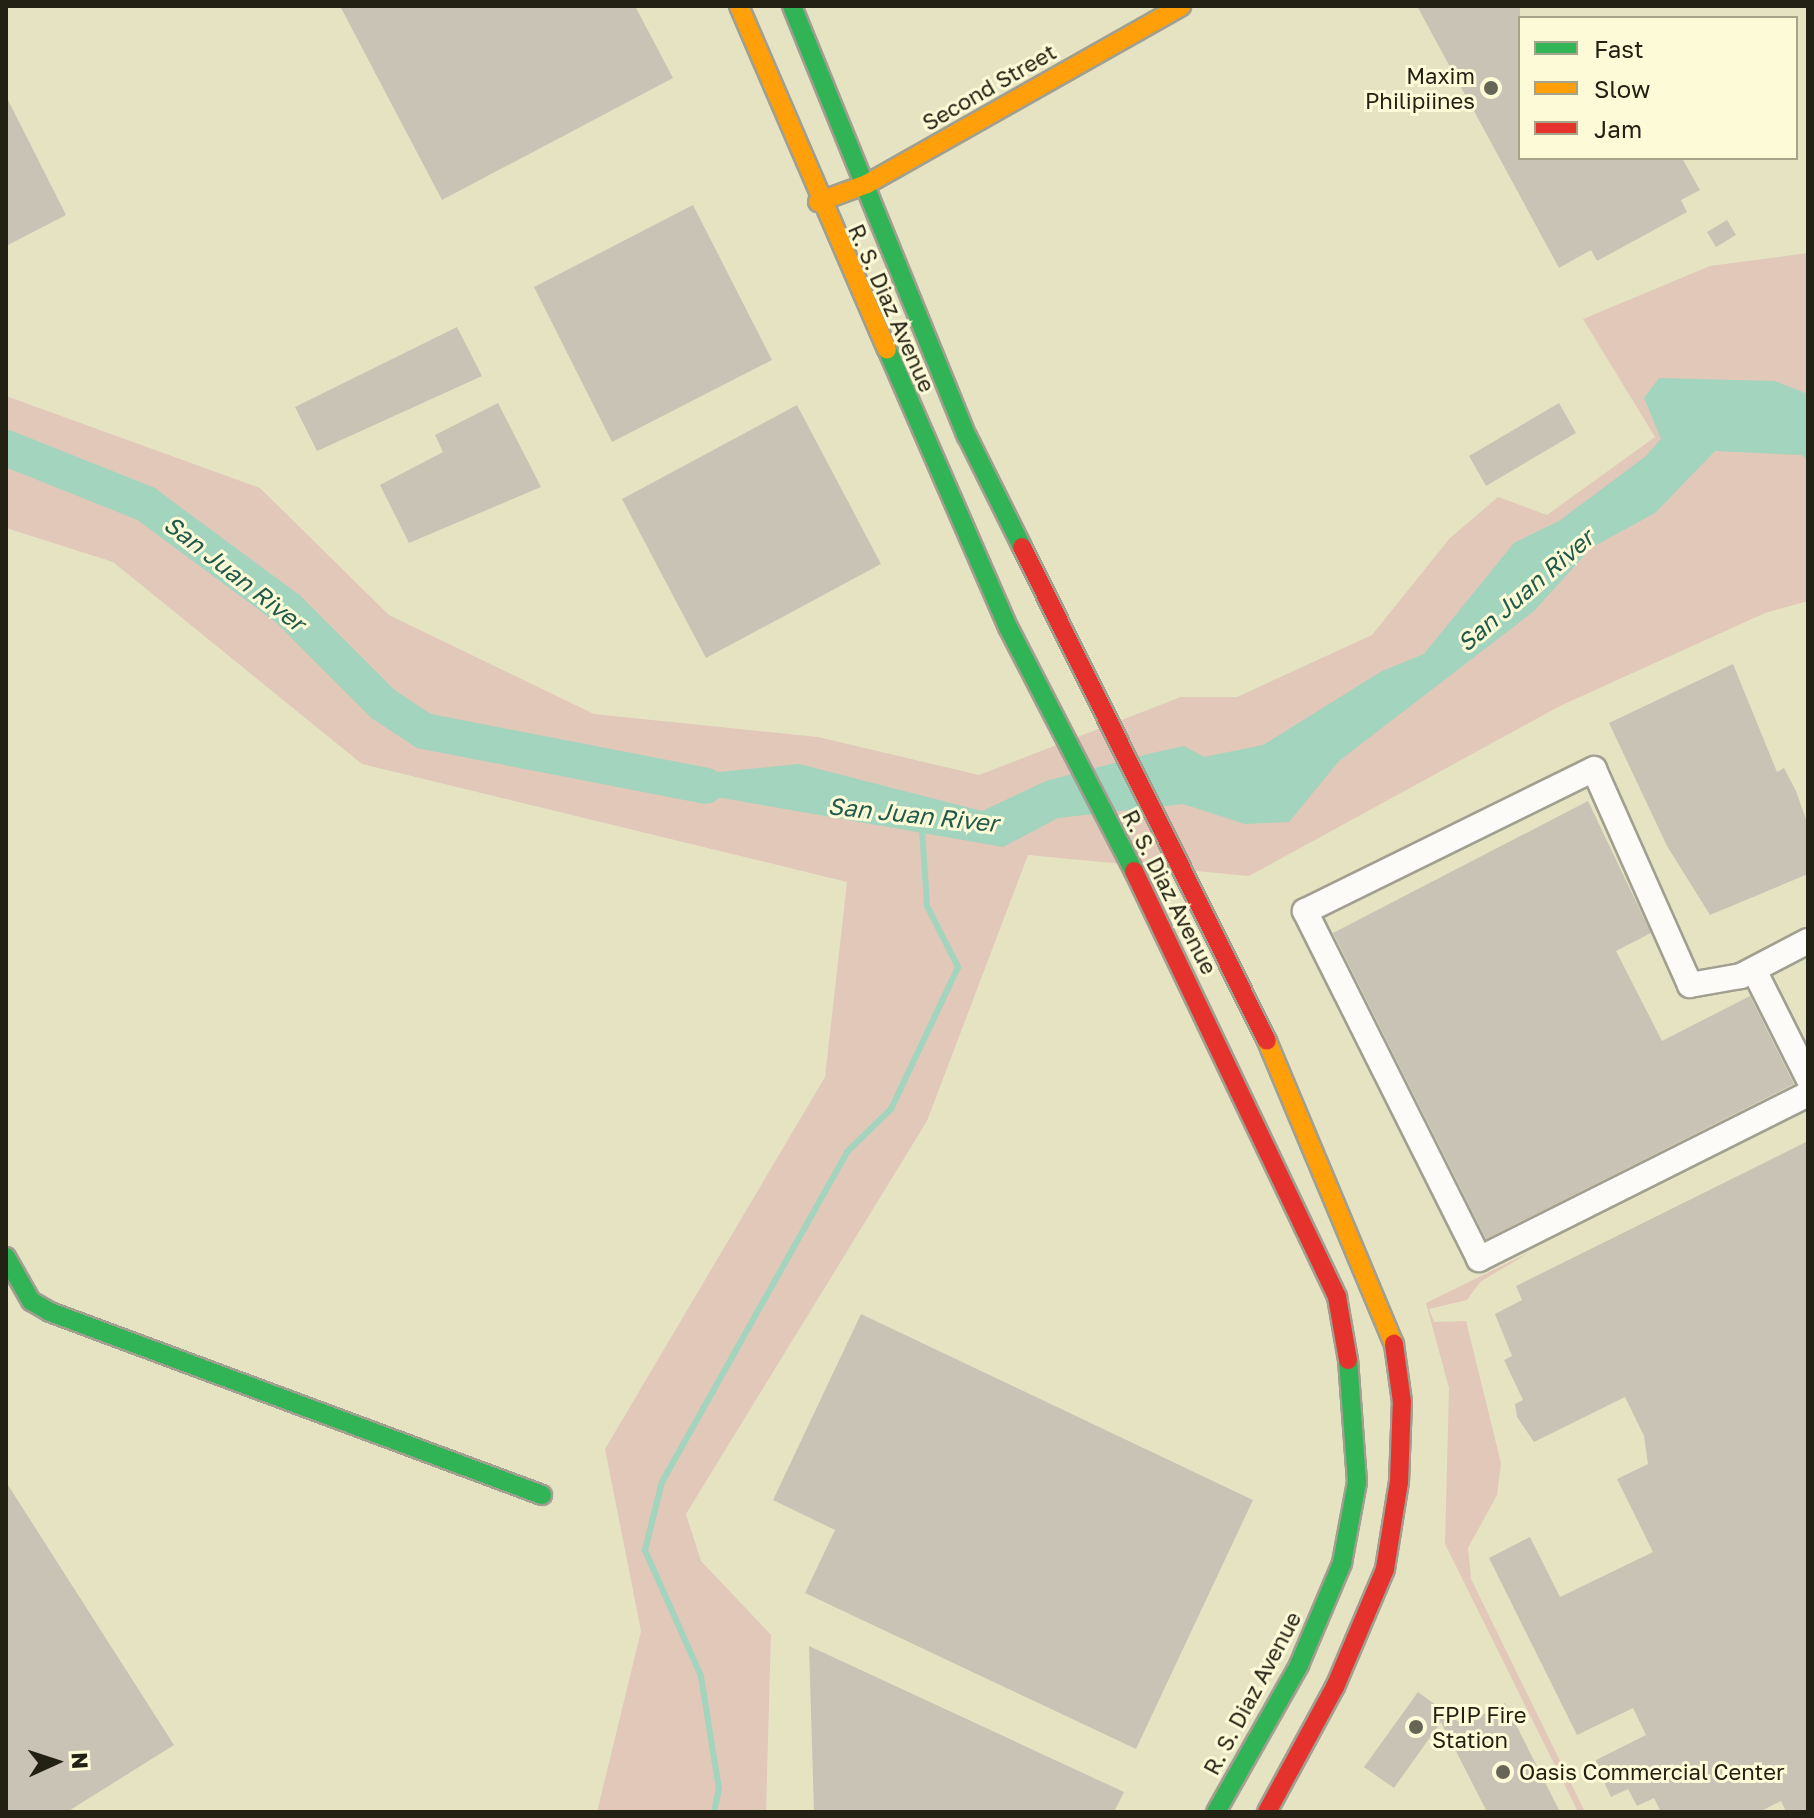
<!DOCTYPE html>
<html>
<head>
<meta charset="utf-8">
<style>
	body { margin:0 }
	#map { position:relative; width:1814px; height:1818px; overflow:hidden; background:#e8e6d2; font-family:"Golos Text",sans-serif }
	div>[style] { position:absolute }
	.built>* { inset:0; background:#e6e3c3 }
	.green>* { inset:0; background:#e1c8b9 }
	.water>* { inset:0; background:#a2d4be }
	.stream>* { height:6px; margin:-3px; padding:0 3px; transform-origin:3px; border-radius:3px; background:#a2d4be }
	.river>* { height:36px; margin:-18px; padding:0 18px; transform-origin:18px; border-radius:18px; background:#a2d4be }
	.building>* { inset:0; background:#c9c3b5 }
	.roads { filter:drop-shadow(2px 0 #a09f90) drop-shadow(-2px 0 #a09f90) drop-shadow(0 2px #a09f90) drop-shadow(0 -2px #a09f90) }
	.street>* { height:24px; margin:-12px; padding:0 12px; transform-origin:12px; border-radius:12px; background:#fcfbf8 }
	.fast>* { height:18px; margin:-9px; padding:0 9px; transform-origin:9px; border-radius:9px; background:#30b455 }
	.slow>* { height:18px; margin:-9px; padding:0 9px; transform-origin:9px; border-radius:9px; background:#ff9f0a }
	.jam>* { height:18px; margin:-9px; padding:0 9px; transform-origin:9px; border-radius:9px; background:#e5322d }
	.dots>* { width:22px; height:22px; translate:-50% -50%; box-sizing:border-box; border:4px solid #fdfbd7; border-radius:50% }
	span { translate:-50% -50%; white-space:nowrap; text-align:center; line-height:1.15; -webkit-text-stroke:6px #fdfbd7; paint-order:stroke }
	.poi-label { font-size:22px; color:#222114 }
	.right { translate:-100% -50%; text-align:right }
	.left { translate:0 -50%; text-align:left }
	.street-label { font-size:22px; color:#222114 }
	.water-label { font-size:24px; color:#215a4b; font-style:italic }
	.frame { position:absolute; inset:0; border:8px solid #222114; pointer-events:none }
	.legend { position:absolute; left:1518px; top:16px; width:280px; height:144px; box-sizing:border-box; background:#fdfbd7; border:2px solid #a5a489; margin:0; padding:10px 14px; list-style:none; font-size:24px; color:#222114 }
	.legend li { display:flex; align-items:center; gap:16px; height:40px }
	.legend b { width:40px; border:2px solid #a5a489 }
	.north { position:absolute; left:16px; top:1722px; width:80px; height:80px; -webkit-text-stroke:6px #fdfbd7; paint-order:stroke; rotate:87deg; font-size:22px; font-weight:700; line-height:32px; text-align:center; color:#222114 }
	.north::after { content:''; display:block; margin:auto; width:28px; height:36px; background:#222114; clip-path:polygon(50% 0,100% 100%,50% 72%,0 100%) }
</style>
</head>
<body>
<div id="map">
	<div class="built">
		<i style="clip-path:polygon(evenodd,6px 6px,1808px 6px,1808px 1812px,766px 1812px,771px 1635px,701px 1561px,686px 1514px,927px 1121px,818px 737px,594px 714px,389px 615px,260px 488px,6px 396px,6px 6px,1520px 18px,1796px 18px,1796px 158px,1520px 158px,1520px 18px)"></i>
		<i style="clip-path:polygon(6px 528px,113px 562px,362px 764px,847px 882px,825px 1077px,605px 1449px,641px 1631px,597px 1812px,6px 1812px)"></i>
	</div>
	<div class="green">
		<i style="clip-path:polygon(1808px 253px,1808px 601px,1765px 613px,1560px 706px,1249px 876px,1028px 855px,927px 1121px,686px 1514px,701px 1561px,771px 1635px,766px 1812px,597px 1812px,641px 1631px,605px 1449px,825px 1077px,847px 882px,362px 764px,113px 562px,6px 528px,6px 396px,260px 488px,389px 615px,594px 714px,818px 737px,979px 775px,1181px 697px,1237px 697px,1372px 635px,1450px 538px,1498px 497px,1547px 515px,1655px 437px,1583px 319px,1710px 266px)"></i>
		<i style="clip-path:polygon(1530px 1252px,1480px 1282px,1467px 1300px,1429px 1309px,1434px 1322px,1466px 1321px,1501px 1463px,1497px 1495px,1468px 1548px,1471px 1579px,1585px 1812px,1578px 1812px,1445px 1544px,1449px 1388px,1426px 1303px)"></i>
	</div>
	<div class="water">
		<i style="clip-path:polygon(1659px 378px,1774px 381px,1808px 394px,1808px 461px,1802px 455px,1715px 451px,1655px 513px,1591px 548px,1534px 611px,1339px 761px,1289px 822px,1245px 824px,1183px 804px,1058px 818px,1003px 847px,705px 795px,659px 778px,799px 764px,982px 811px,1046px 781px,1152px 753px,1184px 746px,1204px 757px,1263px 745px,1382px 671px,1424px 654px,1514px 543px,1559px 521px,1646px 456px,1661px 439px,1644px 398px)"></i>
	</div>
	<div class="stream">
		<i style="left:714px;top:1812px;width:24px;rotate:-78deg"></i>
		<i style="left:719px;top:1789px;width:114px;rotate:-99.1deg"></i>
		<i style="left:701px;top:1676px;width:138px;rotate:-114deg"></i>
		<i style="left:645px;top:1550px;width:70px;rotate:-76deg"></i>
		<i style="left:662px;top:1482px;width:378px;rotate:-60.7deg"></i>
		<i style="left:847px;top:1152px;width:62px;rotate:-44.3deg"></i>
		<i style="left:891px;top:1109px;width:157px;rotate:-64.7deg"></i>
		<i style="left:958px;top:967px;width:68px;rotate:-116.9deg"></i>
		<i style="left:927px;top:906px;width:78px;rotate:-93.7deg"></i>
	</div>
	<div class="river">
		<i style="left:6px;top:448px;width:151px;rotate:21.8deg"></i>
		<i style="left:146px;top:504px;width:177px;rotate:36.5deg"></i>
		<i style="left:288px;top:609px;width:134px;rotate:45deg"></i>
		<i style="left:383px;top:704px;width:49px;rotate:33.4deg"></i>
		<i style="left:424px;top:731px;width:287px;rotate:11deg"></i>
	</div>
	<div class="building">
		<i style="clip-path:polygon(340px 6px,635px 6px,673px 78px,442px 200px)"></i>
		<i style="clip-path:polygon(1417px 6px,1520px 6px,1520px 158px,1682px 158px,1700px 190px,1681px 200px,1687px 212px,1597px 261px,1591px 250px,1559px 268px)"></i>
		<i style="clip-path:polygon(6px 96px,66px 215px,6px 246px)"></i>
		<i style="clip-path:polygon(693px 205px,772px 360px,612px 442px,534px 287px)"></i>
		<i style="clip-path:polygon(1727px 220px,1736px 235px,1716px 247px,1707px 232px)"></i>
		<i style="clip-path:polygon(457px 327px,482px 376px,317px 451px,295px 407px)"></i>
		<i style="clip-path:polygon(498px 403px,541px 487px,409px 543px,380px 485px,443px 452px,435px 435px)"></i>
		<i style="clip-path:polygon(1559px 403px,1576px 433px,1486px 486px,1469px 456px)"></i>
		<i style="clip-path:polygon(797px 405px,881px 564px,706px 658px,622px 499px)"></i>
		<i style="clip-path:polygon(1733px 664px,1777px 772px,1784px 768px,1796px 791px,1808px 825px,1808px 874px,1710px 915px,1667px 846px,1609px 723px)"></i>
		<i style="clip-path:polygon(1588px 801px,1651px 933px,1616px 951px,1662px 1041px,1750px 996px,1794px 1084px,1486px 1239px,1333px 933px)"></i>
		<i style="clip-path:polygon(1808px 1141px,1808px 1812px,1786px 1812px,1781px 1801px,1759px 1812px,1661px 1812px,1654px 1798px,1637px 1806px,1628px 1789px,1611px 1797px,1597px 1767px,1596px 1760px,1646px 1735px,1633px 1708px,1577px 1735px,1489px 1558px,1530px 1537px,1560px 1597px,1653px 1552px,1617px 1479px,1648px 1464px,1644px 1436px,1625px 1397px,1534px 1442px,1517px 1417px,1515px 1404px,1523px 1400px,1504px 1360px,1512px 1356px,1495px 1314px,1522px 1300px,1516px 1286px)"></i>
		<i style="clip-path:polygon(861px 1314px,1253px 1500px,1136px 1749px,805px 1593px,835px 1530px,773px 1500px)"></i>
		<i style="clip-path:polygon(6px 1482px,174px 1745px,67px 1812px,6px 1812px)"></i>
		<i style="clip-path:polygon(809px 1646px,1124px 1792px,1114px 1812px,814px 1812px)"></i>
		<i style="clip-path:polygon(1418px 1692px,1463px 1725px,1505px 1703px,1560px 1812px,1487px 1812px,1441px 1722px,1394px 1788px,1364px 1767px)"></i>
	</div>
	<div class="roads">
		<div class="street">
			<i style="left:1808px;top:941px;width:76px;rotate:152.4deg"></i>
			<i style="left:1741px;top:976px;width:52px;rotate:170deg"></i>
			<i style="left:1690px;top:985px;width:236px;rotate:-114deg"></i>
			<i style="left:1594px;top:769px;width:322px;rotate:153.8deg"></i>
			<i style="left:1305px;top:911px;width:389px;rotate:63.4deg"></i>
			<i style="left:1479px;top:1259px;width:368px;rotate:-26.6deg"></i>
			<i style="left:1754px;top:970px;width:121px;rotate:63.4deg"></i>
		</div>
		<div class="fast">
			<i style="left:792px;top:6px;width:464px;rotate:67.9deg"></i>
			<i style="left:967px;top:436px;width:124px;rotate:63.6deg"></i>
			<i style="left:887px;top:349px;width:305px;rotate:66.5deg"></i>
			<i style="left:1009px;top:629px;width:272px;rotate:62.7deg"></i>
			<i style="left:6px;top:1257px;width:51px;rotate:60.4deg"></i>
			<i style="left:31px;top:1301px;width:22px;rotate:30deg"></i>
			<i style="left:50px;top:1312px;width:525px;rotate:20.4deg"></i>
			<i style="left:1216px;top:1812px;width:169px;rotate:-60.5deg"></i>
			<i style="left:1299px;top:1665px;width:111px;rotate:-67.1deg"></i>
			<i style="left:1342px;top:1563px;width:82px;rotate:-79.5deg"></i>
			<i style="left:1357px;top:1482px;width:122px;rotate:-94.2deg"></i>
		</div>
		<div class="slow">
			<i style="left:739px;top:6px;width:374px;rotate:66.7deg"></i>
			<i style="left:818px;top:202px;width:52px;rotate:-20.2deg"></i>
			<i style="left:867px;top:184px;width:361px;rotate:-29.5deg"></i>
			<i style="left:1267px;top:1041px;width:329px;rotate:67.3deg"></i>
		</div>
		<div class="jam">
			<i style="left:1022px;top:547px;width:551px;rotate:63.62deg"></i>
			<i style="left:1134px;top:871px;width:472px;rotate:64.5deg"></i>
			<i style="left:1337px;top:1297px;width:64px;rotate:80.1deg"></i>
			<i style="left:1267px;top:1812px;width:142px;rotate:-61.5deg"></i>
			<i style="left:1335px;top:1687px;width:128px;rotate:-67deg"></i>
			<i style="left:1385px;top:1569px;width:88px;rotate:-80.9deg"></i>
			<i style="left:1399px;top:1482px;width:80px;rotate:-87.9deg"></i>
			<i style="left:1402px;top:1402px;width:59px;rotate:-97.9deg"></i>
		</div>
	</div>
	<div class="dots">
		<i style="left:1491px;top:88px;background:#676656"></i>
		<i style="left:1416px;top:1727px;background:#676656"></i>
		<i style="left:1503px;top:1772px;background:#676656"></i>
	</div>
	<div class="poi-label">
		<span class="right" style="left:1475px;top:88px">Maxim<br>Philipiines</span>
		<span class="left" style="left:1432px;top:1727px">FPIP Fire<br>Station</span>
		<span class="left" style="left:1519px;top:1772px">Oasis Commercial Center</span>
	</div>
	<div class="street-label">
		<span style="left:989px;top:87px;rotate:-30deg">Second Street</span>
		<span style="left:892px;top:308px;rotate:66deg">R. S. Diaz Avenue</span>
		<span style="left:1170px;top:892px;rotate:63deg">R. S. Diaz Avenue</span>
		<span style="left:1252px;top:1693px;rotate:-62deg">R. S. Diaz Avenue</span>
	</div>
	<div class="water-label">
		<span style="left:235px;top:573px;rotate:38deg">San Juan River</span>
		<span style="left:1525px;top:590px;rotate:-41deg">San Juan River</span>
		<span style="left:913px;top:814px;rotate:6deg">San Juan River</span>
	</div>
	<div class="frame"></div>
	<ul class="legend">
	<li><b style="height:10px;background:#30b455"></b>Fast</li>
	<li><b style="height:10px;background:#ff9f0a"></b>Slow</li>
	<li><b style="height:10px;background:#e5322d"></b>Jam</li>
	</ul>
	<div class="north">N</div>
</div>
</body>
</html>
